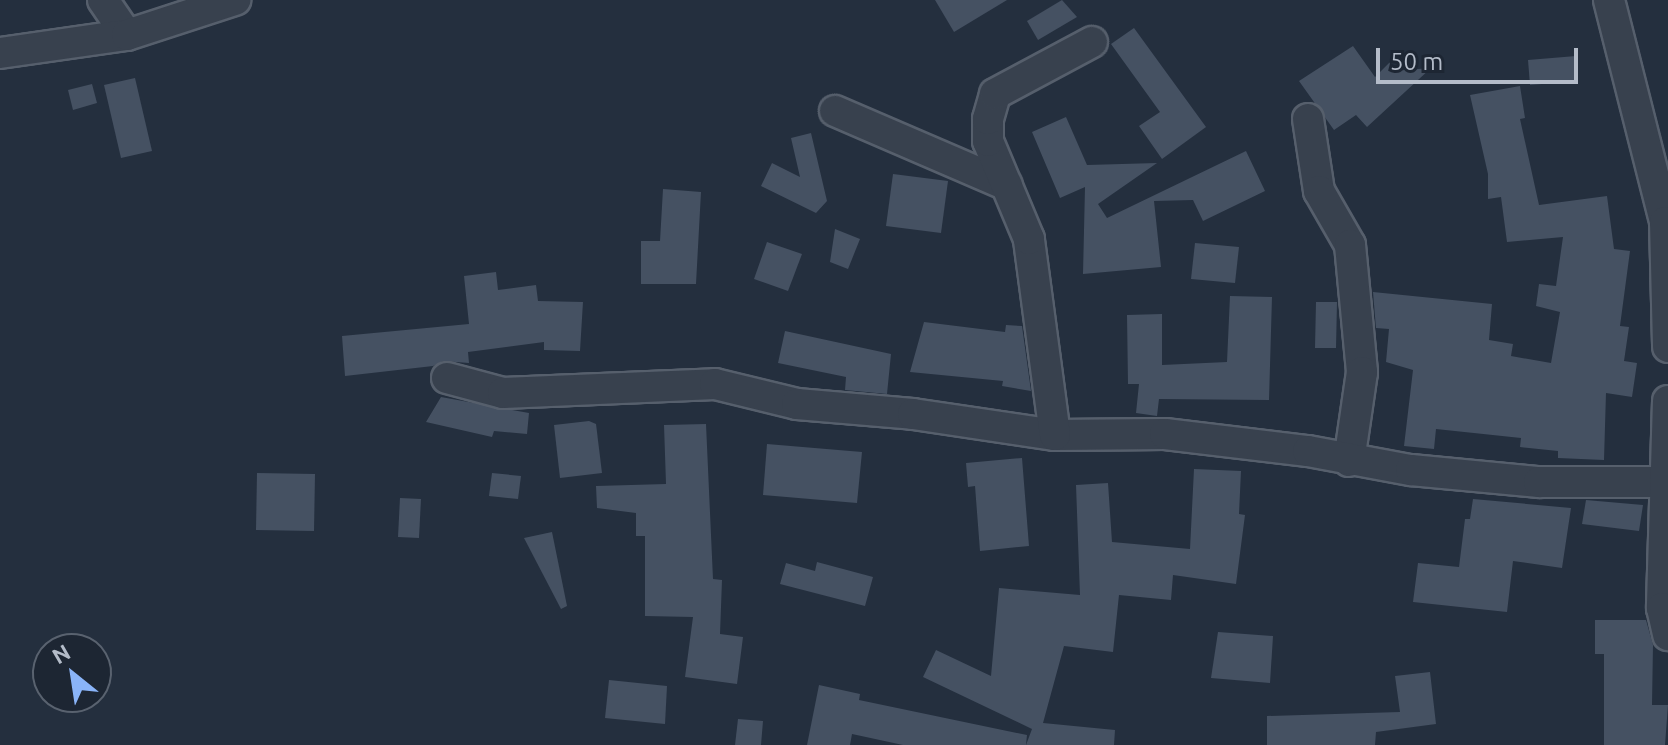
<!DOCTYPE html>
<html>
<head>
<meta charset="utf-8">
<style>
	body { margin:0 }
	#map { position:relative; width:1668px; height:745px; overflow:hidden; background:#242f3e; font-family:Ubuntu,sans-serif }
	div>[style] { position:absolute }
	.building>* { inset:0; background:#455162 }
	.roads { filter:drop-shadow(2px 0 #565f6c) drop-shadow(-2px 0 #565f6c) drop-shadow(0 2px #565f6c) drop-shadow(0 -2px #565f6c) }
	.street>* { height:30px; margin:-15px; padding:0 15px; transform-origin:15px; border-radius:15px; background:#38414e }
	span { translate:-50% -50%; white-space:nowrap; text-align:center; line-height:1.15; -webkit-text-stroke:6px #1d2633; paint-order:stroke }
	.north { position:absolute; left:32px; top:633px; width:80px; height:80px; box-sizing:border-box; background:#1d2633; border:2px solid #59626f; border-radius:50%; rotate:330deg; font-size:22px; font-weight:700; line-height:32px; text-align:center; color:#b4bcc9 }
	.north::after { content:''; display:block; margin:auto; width:28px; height:36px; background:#8ab4f8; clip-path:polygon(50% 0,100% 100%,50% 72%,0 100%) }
	.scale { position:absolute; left:1376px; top:48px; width:202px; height:36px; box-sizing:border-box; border:4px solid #b4bcc9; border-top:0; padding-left:10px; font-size:24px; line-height:28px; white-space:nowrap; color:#b4bcc9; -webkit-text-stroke:6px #1d2633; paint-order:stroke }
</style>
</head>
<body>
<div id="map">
	<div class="building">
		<i style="clip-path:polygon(935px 0,1007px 0,954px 32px)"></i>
		<i style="clip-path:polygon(1062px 0,1077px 17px,1038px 40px,1027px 21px)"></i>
		<i style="clip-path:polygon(1134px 28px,1206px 127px,1162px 159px,1139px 126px,1160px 112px,1111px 44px)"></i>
		<i style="clip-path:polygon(1353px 46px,1375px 77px,1390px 62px,1392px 71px,1431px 68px,1367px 127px,1356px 115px,1334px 130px,1299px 81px)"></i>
		<i style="clip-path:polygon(1576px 56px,1578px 81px,1530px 85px,1528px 60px)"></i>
		<i style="clip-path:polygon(135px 78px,152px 151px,121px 158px,104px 85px)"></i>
		<i style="clip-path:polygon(92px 84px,97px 103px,73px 110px,68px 90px)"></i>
		<i style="clip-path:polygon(1520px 86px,1525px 118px,1520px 119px,1539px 205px,1607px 196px,1614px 249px,1630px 251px,1620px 326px,1629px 327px,1624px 361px,1637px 363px,1632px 397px,1606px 393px,1604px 460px,1558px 458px,1558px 451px,1520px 447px,1521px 438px,1436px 429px,1434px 449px,1404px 446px,1413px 370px,1386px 362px,1389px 329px,1376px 328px,1373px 292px,1492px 304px,1489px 340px,1513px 344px,1511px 356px,1551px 363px,1560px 312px,1536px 306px,1539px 284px,1556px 286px,1563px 237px,1507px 242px,1501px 197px,1488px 199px,1488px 174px,1470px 95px)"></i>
		<i style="clip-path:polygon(1066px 117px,1087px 165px,1157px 163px,1098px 204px,1107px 218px,1246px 151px,1265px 191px,1203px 221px,1193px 200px,1154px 201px,1161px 267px,1083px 274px,1085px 187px,1060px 198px,1032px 132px)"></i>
		<i style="clip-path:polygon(811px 133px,827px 201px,816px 213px,761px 186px,772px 163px,800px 177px,791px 138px)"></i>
		<i style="clip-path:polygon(893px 174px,948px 181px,941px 233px,886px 226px)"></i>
		<i style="clip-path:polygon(663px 189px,701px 192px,696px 284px,641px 284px,641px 241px,660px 241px)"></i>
		<i style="clip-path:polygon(835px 229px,860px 239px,848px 269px,830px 262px)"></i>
		<i style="clip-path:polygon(767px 242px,802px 254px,788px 291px,754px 279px)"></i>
		<i style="clip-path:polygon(1195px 243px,1239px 247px,1235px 283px,1191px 279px)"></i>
		<i style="clip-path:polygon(496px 272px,498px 290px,536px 285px,538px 301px,583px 302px,580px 351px,544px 350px,544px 342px,468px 352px,469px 363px,443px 361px,433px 366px,345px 376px,342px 336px,469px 324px,464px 276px)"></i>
		<i style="clip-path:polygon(1230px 296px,1272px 297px,1269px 400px,1159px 399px,1157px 416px,1136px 413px,1139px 384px,1128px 384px,1127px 315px,1162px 314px,1162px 365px,1227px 362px)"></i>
		<i style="clip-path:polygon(1316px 302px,1337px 302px,1336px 348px,1315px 348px)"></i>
		<i style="clip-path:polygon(924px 322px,1005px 332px,1006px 325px,1022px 326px,1031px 391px,1002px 386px,1003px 381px,910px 372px)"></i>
		<i style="clip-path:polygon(785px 331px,891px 354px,887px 394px,845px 390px,846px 377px,778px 363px)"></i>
		<i style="clip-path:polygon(441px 397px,529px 413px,527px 434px,494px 431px,492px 437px,426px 422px)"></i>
		<i style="clip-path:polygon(589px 421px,596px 424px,602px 473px,560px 478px,554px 425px)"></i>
		<i style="clip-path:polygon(706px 424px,713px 579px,722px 580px,720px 634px,743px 637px,737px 684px,685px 677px,693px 617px,645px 616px,645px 536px,636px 536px,636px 513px,597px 508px,596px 486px,666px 484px,664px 425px)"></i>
		<i style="clip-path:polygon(767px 444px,862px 452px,857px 503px,763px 495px)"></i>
		<i style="clip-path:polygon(1022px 458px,1029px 546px,980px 551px,975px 486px,968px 487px,966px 463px)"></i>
		<i style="clip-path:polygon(1194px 469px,1241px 471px,1239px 514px,1245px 515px,1236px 584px,1173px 575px,1171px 600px,1119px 595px,1113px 652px,1064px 646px,1043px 723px,1115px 730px,1114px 745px,1026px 745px,1032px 729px,923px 677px,936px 650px,991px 676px,999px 588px,1080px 595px,1076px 485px,1108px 483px,1112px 542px,1190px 549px)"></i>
		<i style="clip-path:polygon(257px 473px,315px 474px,314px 531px,256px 530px)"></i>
		<i style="clip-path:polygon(492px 473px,521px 476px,518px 499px,489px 496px)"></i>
		<i style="clip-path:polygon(400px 498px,421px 499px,419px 538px,398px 537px)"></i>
		<i style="clip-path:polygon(1473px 499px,1571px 508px,1562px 568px,1513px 561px,1507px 612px,1413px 602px,1418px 563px,1459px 567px,1465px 519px,1470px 519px)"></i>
		<i style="clip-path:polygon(1586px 500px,1643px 505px,1639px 531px,1582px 524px)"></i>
		<i style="clip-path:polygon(552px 532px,567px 606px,561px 609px,524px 538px)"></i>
		<i style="clip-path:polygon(817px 562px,873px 577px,865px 606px,780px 584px,786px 563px,815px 571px)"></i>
		<i style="clip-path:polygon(1595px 620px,1646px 620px,1653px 645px,1652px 705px,1668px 705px,1665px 745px,1604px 745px,1604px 654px,1595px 654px)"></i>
		<i style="clip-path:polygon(1218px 632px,1273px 636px,1270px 683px,1211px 678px)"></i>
		<i style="clip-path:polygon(1430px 672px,1436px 724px,1376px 732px,1375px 745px,1267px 745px,1267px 716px,1400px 712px,1395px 676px)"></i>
		<i style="clip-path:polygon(609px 680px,667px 686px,665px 724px,605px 718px)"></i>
		<i style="clip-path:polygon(819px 685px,860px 694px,859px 700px,1027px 735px,1026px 745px,903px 745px,852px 734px,850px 745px,807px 745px)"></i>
		<i style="clip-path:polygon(738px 719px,763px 721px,761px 745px,735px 745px)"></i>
	</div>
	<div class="roads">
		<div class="street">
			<i style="left:103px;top:0;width:42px;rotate:55.6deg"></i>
			<i style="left:1609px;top:0;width:229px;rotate:75.8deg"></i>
			<i style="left:1665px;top:222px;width:125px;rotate:88.6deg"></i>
			<i style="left:0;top:53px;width:128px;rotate:-8.1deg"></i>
			<i style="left:127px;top:35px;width:114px;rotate:-18deg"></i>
			<i style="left:835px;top:111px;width:187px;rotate:23.3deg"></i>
			<i style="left:1308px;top:119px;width:73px;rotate:81.3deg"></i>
			<i style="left:1319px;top:191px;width:62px;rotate:60.1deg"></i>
			<i style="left:1350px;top:245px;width:128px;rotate:84.6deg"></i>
			<i style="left:1362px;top:372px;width:90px;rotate:98.3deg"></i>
			<i style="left:447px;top:378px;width:58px;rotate:15deg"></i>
			<i style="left:503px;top:393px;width:212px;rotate:-2.4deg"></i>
			<i style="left:715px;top:384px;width:84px;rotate:13.7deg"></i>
			<i style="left:797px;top:404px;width:116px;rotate:4.9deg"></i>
			<i style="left:913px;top:414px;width:144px;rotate:8.4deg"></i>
			<i style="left:1055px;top:435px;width:110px;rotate:-0.5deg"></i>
			<i style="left:1165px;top:434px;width:144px;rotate:6.8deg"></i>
			<i style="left:1308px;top:451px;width:105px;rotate:10.5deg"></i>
			<i style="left:1411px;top:470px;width:129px;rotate:5.4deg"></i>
			<i style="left:1539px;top:482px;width:129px"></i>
			<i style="left:1668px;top:401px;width:207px;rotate:91.7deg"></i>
			<i style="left:1662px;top:608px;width:28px;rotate:77deg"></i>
			<i style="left:1055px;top:435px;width:198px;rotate:-97.6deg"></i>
			<i style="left:1029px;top:239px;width:106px;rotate:-112.7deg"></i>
			<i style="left:988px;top:141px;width:22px;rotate:-90deg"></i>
			<i style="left:988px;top:119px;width:26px;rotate:-74deg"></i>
			<i style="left:995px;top:94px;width:110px;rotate:-28.2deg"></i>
		</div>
	</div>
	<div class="north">N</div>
	<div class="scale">50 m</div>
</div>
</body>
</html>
